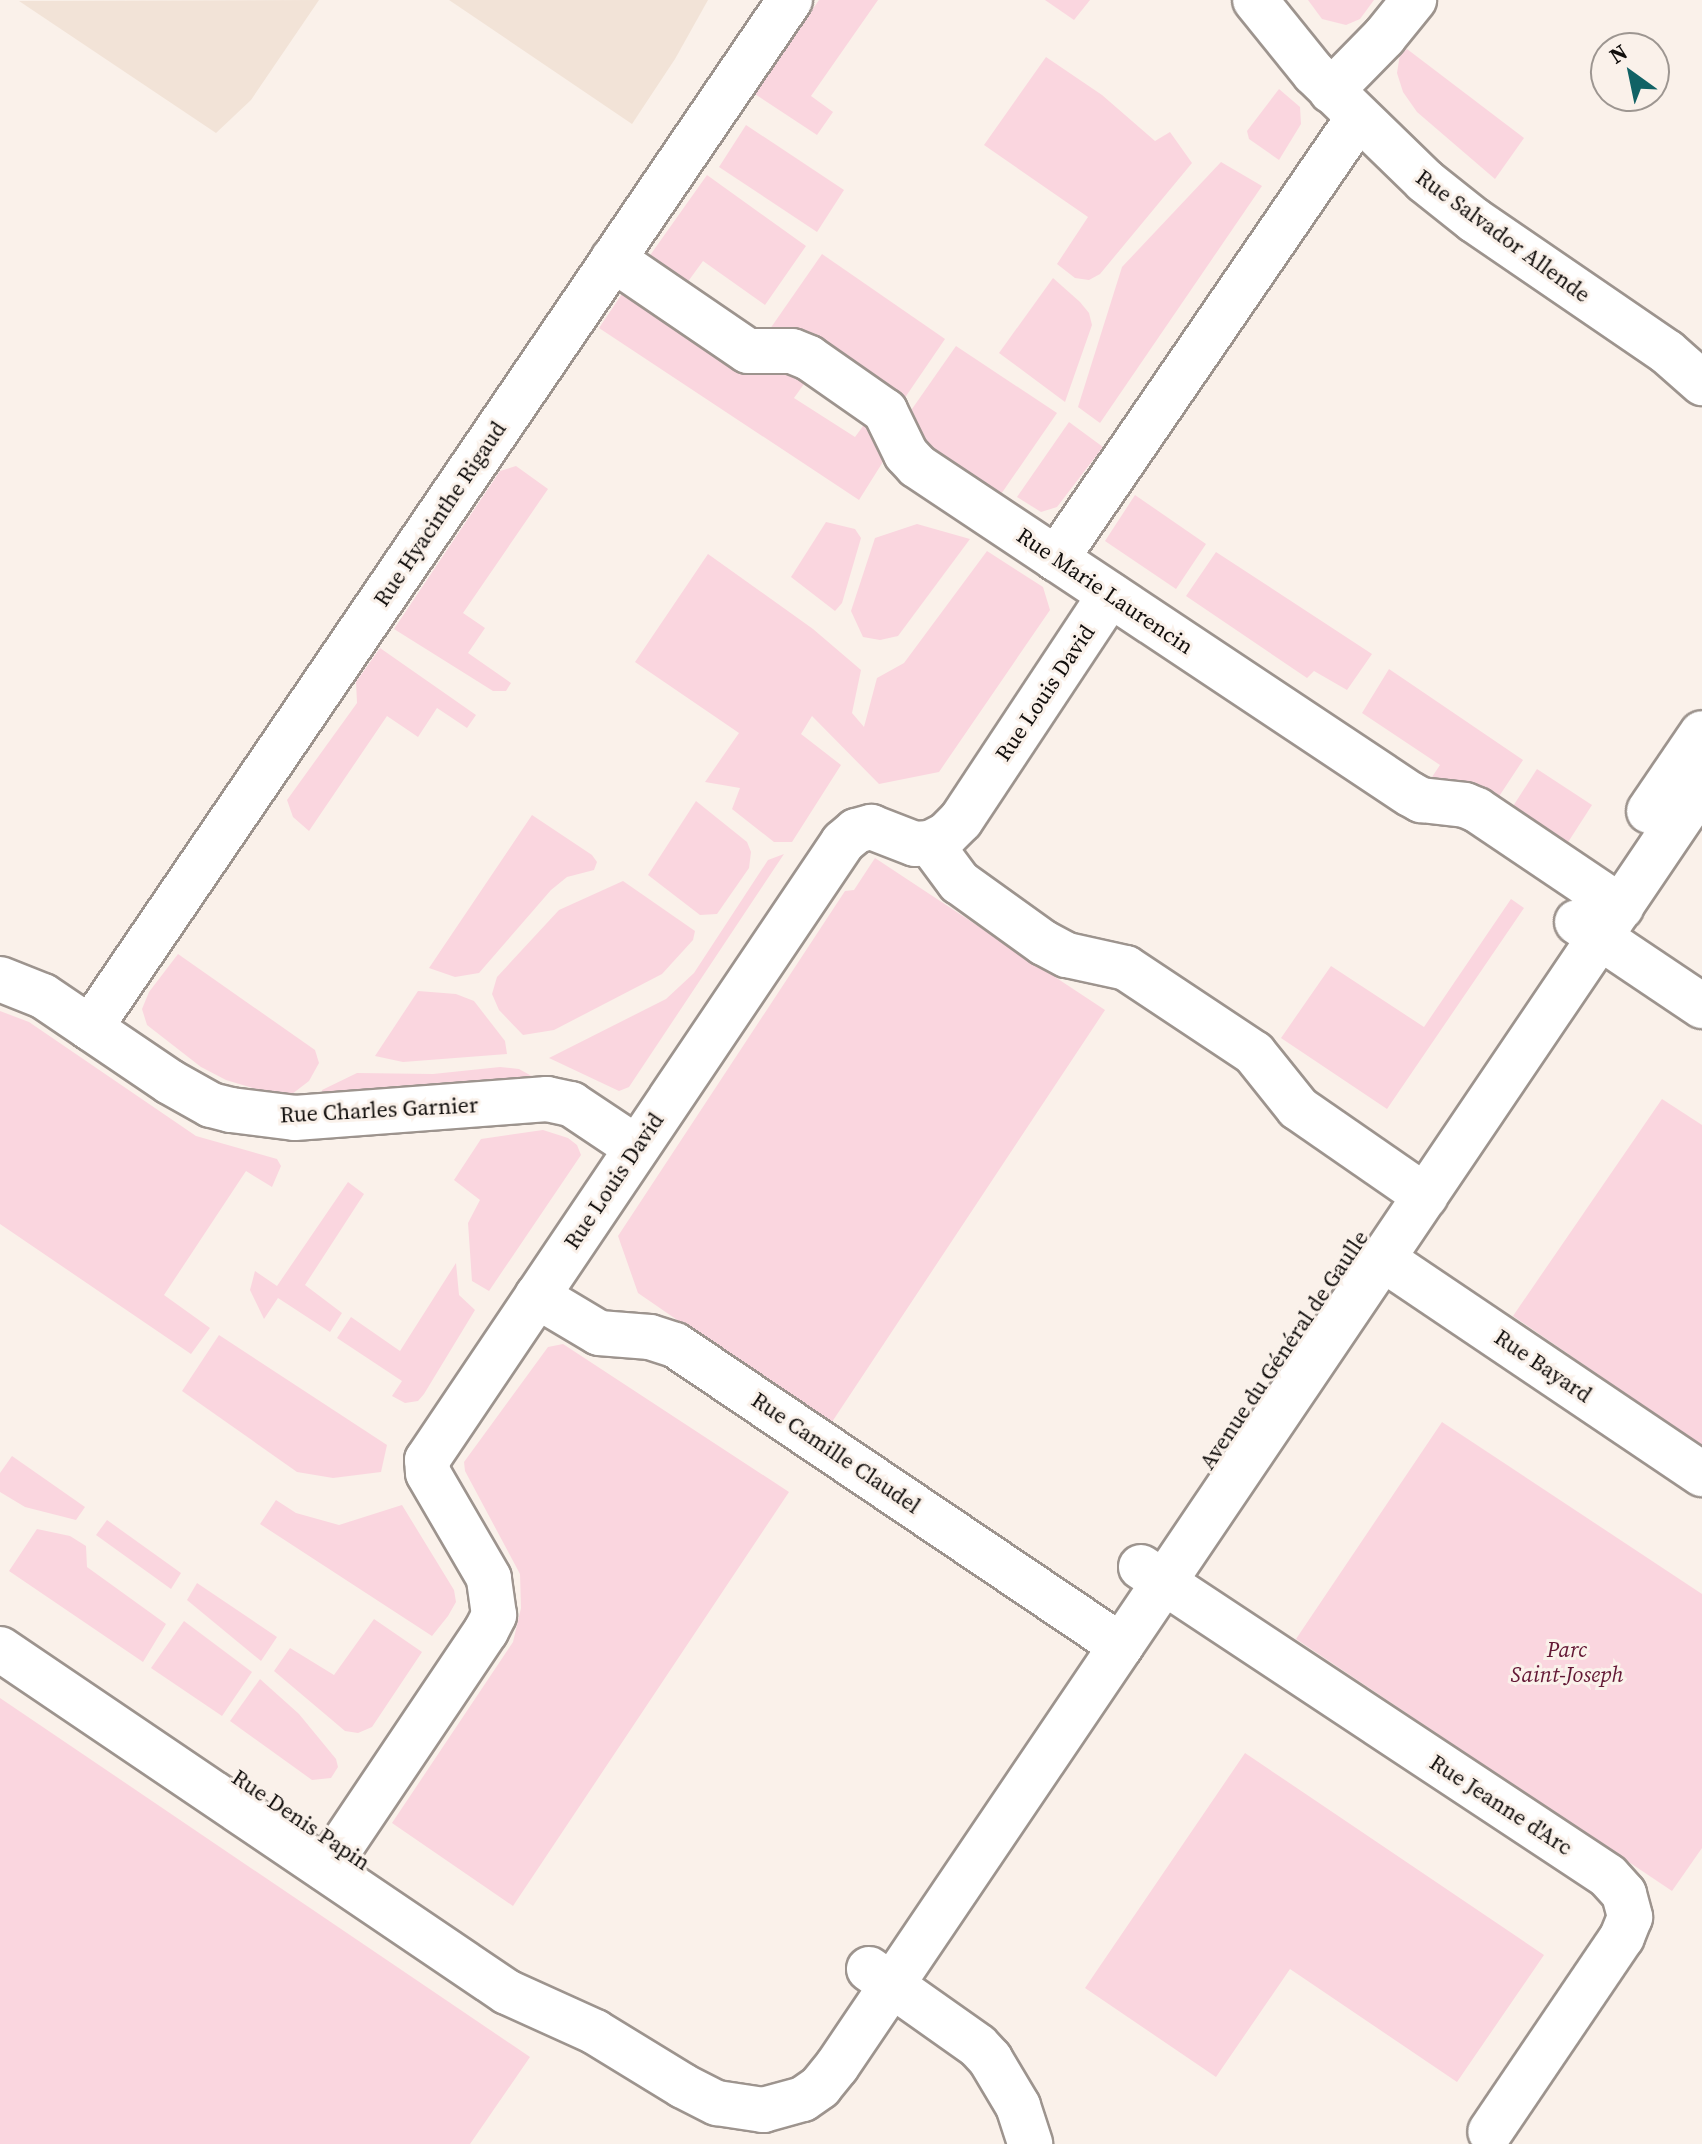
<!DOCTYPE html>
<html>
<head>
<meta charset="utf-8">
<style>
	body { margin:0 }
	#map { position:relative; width:1702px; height:2144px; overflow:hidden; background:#faf1ea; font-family:"Source Serif 4",serif }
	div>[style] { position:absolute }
	.built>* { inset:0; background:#f2e3d7 }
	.green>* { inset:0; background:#fad6df }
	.roads { filter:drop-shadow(2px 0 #9d948e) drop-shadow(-2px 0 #9d948e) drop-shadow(0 2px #9d948e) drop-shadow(0 -2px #9d948e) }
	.minor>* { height:44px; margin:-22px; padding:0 22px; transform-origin:22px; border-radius:22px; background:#fff }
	span { translate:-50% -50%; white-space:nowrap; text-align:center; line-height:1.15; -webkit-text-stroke:6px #faf1ea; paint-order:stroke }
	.street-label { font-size:22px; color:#110e0c }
	.park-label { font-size:22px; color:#621734; font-style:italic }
	.north { position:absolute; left:1590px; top:32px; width:80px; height:80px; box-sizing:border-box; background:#faf1ea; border:2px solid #9d9691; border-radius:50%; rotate:327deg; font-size:22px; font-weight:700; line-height:32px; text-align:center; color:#110e0c }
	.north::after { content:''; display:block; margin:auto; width:28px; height:36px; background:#116265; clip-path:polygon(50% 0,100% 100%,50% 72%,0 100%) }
</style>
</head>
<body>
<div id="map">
	<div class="built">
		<i style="clip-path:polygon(319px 0,251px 100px,216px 133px,19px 1px)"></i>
		<i style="clip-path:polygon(449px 0,708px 0,675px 59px,632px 124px)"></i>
	</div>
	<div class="green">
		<i style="clip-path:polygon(819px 0,878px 0,811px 96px,833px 112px,817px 135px,755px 94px)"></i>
		<i style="clip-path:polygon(1045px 0,1090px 0,1074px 20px)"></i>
		<i style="clip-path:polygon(1308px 0,1374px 0,1360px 19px,1346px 25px,1322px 19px)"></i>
		<i style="clip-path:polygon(1407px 49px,1524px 138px,1495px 179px,1417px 112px,1403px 92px,1397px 73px,1400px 54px)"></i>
		<i style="clip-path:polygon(1046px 57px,1102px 95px,1155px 141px,1170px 132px,1192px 163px,1100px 274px,1089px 280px,1075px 278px,1057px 264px,1088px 217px,984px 145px)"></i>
		<i style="clip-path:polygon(1279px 89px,1300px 107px,1301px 124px,1279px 160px,1249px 139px,1247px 131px)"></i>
		<i style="clip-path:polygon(746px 125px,844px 190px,817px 232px,719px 167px)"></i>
		<i style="clip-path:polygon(1221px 162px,1262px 186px,1100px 423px,1078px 407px,1122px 267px)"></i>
		<i style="clip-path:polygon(707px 175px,806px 246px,765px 305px,703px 261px,684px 287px,646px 261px)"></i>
		<i style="clip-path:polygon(822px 254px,945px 339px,902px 402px,763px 339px)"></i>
		<i style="clip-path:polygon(1053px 278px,1080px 302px,1089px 313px,1092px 325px,1065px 402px,999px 353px)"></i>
		<i style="clip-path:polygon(628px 285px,809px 377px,794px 398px,855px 437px,869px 418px,886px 457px,859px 500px,599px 328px)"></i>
		<i style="clip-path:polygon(956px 346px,1057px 413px,997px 500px,918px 447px,912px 409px)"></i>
		<i style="clip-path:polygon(1069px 422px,1103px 447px,1057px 507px,1041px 512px,1017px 497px)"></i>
		<i style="clip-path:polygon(516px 466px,548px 489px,463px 613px,485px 628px,468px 653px,511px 683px,506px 691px,493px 691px,394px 629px,500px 471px)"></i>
		<i style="clip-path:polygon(1135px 495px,1206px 544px,1176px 589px,1105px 541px)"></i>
		<i style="clip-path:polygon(826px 522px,855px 529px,861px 538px,842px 603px,835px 611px,791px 577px)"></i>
		<i style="clip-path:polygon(917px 524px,970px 539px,898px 636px,880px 640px,863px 637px,851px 611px,875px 538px)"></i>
		<i style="clip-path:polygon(987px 551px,1043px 587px,1050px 610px,939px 772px,879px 784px,812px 716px,801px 734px,841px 765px,792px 842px,774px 842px,732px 809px,740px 788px,705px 782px,739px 733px,635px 662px,708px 554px,813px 629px,861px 670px,852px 713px,864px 727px,877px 678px,904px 663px)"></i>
		<i style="clip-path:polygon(1216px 552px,1372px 654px,1347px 690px,1314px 671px,1307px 678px,1186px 596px)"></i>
		<i style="clip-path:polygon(380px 648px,476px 715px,467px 728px,437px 708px,418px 737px,387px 716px,309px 831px,293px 817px,287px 800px,357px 703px,356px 682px)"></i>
		<i style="clip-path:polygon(1389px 669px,1523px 760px,1494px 804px,1460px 781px,1426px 786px,1440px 765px,1362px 713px)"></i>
		<i style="clip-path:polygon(1537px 769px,1592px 805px,1563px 850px,1508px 814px)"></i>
		<i style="clip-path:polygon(696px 801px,747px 842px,751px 852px,749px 868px,717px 914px,700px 915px,648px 875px)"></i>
		<i style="clip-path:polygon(532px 815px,592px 855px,597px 862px,594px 870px,567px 877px,551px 890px,479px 973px,455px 977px,429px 968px)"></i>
		<i style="clip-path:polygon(784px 854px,629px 1087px,619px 1091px,549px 1058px,666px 999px,694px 973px,768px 860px)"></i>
		<i style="clip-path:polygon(875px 858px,1105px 1010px,830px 1425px,638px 1293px,618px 1236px,845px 891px,854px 890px)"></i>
		<i style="clip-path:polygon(623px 881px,695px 931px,693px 940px,662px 974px,554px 1030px,523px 1035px,499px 1010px,492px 994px,497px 977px,559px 910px)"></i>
		<i style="clip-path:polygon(1511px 899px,1524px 908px,1387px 1109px,1281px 1038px,1331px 966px,1424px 1027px)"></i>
		<i style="clip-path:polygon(178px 954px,315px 1050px,319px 1063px,309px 1081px,292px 1094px,280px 1096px,226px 1080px,201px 1067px,147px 1025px,142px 1009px,149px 992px)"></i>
		<i style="clip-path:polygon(418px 991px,456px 994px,474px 1001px,505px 1041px,507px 1054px,403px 1062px,375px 1056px)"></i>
		<i style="clip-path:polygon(0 1011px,29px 1022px,196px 1136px,277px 1159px,281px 1166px,272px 1187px,246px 1171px,164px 1295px,210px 1328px,191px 1354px,0 1224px)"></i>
		<i style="clip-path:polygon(500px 1067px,519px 1069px,537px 1079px,322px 1103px,322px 1090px,357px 1073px,433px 1074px)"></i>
		<i style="clip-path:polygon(1662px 1099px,1702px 1125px,1702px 1446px,1513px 1316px)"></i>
		<i style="clip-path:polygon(543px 1130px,568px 1138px,577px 1145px,581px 1155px,489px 1291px,472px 1281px,468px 1223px,480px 1200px,454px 1180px,481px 1139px)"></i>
		<i style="clip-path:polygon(348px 1182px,364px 1194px,305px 1285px,342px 1313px,330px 1332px,278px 1298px,264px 1319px,250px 1290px,255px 1271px,277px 1286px)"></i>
		<i style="clip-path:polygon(456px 1263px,459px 1295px,475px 1310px,424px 1394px,418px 1401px,405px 1403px,392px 1396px,402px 1381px,337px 1338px,351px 1317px,400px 1351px)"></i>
		<i style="clip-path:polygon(219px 1335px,387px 1445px,381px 1472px,333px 1478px,297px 1472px,182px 1391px)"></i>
		<i style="clip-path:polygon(563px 1344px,789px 1492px,513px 1906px,392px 1823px,513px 1642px,521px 1608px,520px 1574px,465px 1471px,464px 1462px,548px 1347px)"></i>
		<i style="clip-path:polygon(1442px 1422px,1702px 1594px,1702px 1848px,1672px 1891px,1296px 1639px)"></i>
		<i style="clip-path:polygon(12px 1456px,85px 1507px,76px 1520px,25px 1507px,0 1492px,0 1473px)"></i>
		<i style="clip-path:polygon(276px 1500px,296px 1513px,339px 1525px,402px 1505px,454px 1590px,456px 1602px,448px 1616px,432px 1636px,260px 1524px)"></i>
		<i style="clip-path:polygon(107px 1520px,181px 1573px,171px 1589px,96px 1535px)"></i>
		<i style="clip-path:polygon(37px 1529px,70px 1536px,86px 1546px,87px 1567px,166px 1624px,143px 1662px,9px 1571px)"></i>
		<i style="clip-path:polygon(197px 1583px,277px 1637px,261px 1661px,187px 1600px)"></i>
		<i style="clip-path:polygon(374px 1619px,422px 1652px,372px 1727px,358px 1733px,345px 1731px,274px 1671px,290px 1648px,334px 1675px)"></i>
		<i style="clip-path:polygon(184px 1621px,252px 1672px,222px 1716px,151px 1668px)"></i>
		<i style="clip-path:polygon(260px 1679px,299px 1714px,336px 1759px,338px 1767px,331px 1778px,312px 1780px,230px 1721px)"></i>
		<i style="clip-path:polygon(0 1698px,530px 2057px,470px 2144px,0 2144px)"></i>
		<i style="clip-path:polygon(1245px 1753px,1544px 1955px,1457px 2082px,1290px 1969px,1216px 2077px,1085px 1988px)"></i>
	</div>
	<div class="roads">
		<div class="minor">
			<i style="left:1255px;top:0;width:94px;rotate:51.1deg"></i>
			<i style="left:1314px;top:73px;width:155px;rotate:44.2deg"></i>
			<i style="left:1425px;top:181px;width:63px;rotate:38.5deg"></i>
			<i style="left:1474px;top:220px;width:234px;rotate:34.4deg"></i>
			<i style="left:1667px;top:352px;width:47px;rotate:41.5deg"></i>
			<i style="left:1331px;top:91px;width:76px;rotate:-45.5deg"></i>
			<i style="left:1384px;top:37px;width:48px;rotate:-51deg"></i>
			<i style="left:613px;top:259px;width:163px;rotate:34.3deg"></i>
			<i style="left:748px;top:351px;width:44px"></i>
			<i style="left:792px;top:351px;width:18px;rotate:22deg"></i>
			<i style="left:809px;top:358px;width:93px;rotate:34.9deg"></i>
			<i style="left:885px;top:411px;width:48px;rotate:64deg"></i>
			<i style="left:906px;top:454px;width:16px;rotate:47deg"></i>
			<i style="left:917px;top:466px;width:592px;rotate:33.64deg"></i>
			<i style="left:1410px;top:794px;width:13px;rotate:29deg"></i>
			<i style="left:1421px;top:800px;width:44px;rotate:6.5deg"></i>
			<i style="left:1465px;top:805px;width:13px;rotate:23deg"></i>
			<i style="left:1477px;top:810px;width:174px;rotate:34deg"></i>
			<i style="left:1056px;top:559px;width:534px;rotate:-55.6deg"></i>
			<i style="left:1649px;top:811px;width:94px;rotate:-55.8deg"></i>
			<i style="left:930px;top:843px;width:49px;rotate:53.4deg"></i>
			<i style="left:959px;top:882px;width:105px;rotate:35.7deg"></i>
			<i style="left:1044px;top:943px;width:26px;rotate:28deg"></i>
			<i style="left:1067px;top:955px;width:60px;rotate:12.4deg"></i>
			<i style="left:1126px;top:968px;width:154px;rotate:33.6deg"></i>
			<i style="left:1254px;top:1053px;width:70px;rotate:51.3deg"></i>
			<i style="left:1298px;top:1108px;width:155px;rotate:34.7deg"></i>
			<i style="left:1577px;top:922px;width:151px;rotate:33.9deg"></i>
			<i style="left:0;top:979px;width:46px;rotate:21.6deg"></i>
			<i style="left:43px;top:996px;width:153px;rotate:34.1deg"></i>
			<i style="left:170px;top:1082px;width:47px;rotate:29.3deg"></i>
			<i style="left:211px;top:1105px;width:21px;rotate:14deg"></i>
			<i style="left:231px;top:1110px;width:64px;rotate:7.1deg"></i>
			<i style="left:295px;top:1118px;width:253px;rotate:-4.3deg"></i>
			<i style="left:547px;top:1099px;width:25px;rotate:12deg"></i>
			<i style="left:571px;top:1104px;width:79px;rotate:33.7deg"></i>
			<i style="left:90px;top:1028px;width:1244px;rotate:-55.75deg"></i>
			<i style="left:1383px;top:1259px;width:385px;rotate:34deg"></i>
			<i style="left:537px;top:1296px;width:72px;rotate:30.8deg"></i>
			<i style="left:599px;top:1333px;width:51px;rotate:4.5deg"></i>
			<i style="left:650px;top:1337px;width:26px;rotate:18deg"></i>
			<i style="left:675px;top:1345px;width:538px;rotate:34.01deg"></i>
			<i style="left:1141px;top:1567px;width:560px;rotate:33.49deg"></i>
			<i style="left:1608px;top:1876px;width:24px;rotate:48deg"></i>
			<i style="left:1624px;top:1894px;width:24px;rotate:75deg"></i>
			<i style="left:1630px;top:1917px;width:22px;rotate:112deg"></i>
			<i style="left:1622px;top:1937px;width:235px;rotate:124.1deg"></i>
			<i style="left:0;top:1649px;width:612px;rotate:34.08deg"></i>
			<i style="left:507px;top:1992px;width:97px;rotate:24.4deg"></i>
			<i style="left:595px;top:2032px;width:103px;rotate:31.5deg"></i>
			<i style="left:683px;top:2086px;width:38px;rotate:27deg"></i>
			<i style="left:717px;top:2103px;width:47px;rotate:8.7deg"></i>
			<i style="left:763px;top:2110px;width:41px;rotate:-15.4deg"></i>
			<i style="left:803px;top:2099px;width:21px;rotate:-35deg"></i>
			<i style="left:820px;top:2087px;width:27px;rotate:-51deg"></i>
			<i style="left:837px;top:2066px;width:1545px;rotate:-55.95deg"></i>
			<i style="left:326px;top:1869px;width:287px;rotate:-56.1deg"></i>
			<i style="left:486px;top:1631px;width:18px;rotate:-63deg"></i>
			<i style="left:494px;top:1615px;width:37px;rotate:-98deg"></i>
			<i style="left:489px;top:1578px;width:121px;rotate:-120.2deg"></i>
			<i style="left:428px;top:1473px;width:13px;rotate:-94deg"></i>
			<i style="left:427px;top:1460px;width:745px;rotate:-56.05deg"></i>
			<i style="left:843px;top:842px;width:17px;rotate:-40deg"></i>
			<i style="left:856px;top:831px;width:16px;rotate:-15deg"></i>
			<i style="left:871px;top:827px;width:47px;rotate:21.1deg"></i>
			<i style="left:915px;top:844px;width:15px;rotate:-4deg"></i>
			<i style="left:930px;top:843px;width:18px;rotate:-27deg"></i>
			<i style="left:946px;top:835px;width:21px;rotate:-45deg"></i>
			<i style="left:961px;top:820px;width:270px;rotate:-56.5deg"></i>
			<i style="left:869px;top:1969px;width:133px;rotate:35.2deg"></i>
			<i style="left:978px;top:2046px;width:18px;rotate:47deg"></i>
			<i style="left:990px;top:2059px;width:55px;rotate:59.2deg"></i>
			<i style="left:1018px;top:2106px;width:40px;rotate:72deg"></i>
		</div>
	</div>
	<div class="street-label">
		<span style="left:1503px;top:236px;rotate:36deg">Rue Salvador Allende</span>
		<span style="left:440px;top:514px;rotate:-56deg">Rue Hyacinthe Rigaud</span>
		<span style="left:1105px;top:591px;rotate:34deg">Rue Marie Laurencin</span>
		<span style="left:1045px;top:693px;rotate:-56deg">Rue Louis David</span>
		<span style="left:379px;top:1110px;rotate:-3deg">Rue Charles Garnier</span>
		<span style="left:614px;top:1181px;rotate:-56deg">Rue Louis David</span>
		<span style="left:1284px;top:1350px;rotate:-56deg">Avenue du Général de Gaulle</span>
		<span style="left:1543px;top:1366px;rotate:34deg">Rue Bayard</span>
		<span style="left:836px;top:1453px;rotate:34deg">Rue Camille Claudel</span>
		<span style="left:1501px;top:1805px;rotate:33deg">Rue Jeanne d'Arc</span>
		<span style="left:301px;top:1820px;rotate:34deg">Rue Denis Papin</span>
	</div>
	<div class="park-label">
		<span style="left:1567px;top:1662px">Parc<br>Saint-Joseph</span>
	</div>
	<div class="north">N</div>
</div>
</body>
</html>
